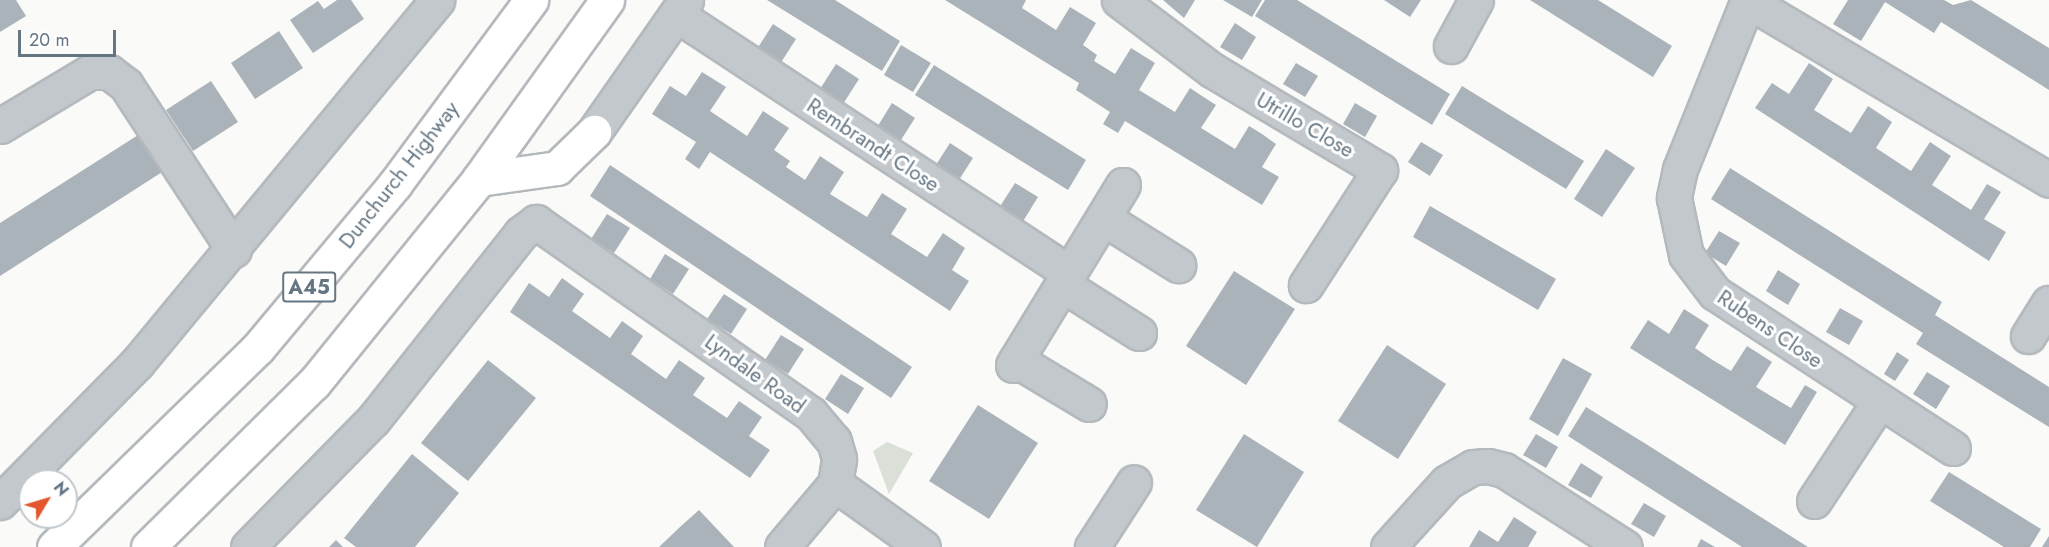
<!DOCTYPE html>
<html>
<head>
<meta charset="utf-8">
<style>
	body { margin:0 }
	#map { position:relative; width:2049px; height:547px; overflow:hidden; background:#fafaf8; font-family:Jost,sans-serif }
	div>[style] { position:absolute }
	.green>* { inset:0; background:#dadfd7 }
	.building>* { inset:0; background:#aab3b9 }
	.roads { filter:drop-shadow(2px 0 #b4b9bd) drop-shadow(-2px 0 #b4b9bd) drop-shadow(0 2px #b4b9bd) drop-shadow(0 -2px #b4b9bd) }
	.minor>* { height:33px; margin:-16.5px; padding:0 16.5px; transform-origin:16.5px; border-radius:16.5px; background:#c3c8cc }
	.highway>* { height:33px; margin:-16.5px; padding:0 16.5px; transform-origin:16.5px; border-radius:16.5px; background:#fff }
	span { translate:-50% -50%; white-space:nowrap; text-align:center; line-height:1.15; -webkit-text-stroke:6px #fff; paint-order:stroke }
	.shield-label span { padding:2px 4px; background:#fff; border:2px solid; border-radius:4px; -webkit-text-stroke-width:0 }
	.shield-label { font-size:20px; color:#657683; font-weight:700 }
	.street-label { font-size:21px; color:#657683 }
	.north { position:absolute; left:18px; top:469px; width:60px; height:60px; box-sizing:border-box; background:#fff; border:2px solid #c1c8cd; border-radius:50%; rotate:52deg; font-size:16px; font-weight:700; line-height:24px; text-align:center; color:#657683 }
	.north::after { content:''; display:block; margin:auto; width:21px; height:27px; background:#e4572e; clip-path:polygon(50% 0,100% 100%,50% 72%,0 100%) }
	.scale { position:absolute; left:18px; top:30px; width:98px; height:27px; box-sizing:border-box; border:3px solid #657683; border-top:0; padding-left:8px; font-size:18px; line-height:21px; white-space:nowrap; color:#657683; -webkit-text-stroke:4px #fff; paint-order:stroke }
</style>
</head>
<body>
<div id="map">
	<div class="green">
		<i style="clip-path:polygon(887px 442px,913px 453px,889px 494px,873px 451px)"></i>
	</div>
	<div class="building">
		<i style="clip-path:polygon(0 0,16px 0,26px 16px,0 32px)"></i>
		<i style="clip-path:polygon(337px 0,351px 0,364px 19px,313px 53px,290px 20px,318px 1px,324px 9px)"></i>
		<i style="clip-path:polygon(767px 0,835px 0,900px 41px,882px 71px)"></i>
		<i style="clip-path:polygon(945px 0,1026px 0,1022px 8px,1056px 30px,1070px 7px,1096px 23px,1083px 45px,1097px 55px,1094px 61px,1115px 74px,1131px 48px,1155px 63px,1139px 90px,1175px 112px,1190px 88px,1202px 96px,1216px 105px,1201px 128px,1235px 149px,1249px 126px,1262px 134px,1276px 144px,1262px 167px,1279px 177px,1262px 205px,1125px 121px,1118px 133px,1103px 124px,1110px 112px,1076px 90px,1079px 83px)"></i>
		<i style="clip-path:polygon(1163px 0,1195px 0,1184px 18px)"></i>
		<i style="clip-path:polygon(1223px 0,1262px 0,1252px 17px)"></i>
		<i style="clip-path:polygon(1265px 0,1297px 0,1450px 94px,1432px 125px,1255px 16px)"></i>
		<i style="clip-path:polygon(1384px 0,1421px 0,1410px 17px)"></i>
		<i style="clip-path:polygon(1530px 0,1598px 0,1672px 46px,1653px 77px)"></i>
		<i style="clip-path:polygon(1848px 0,1944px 0,1953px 5px,1971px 0,2049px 48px,2049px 90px,1941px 22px,1934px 33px,1885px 2px,1861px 41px,1833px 24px)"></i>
		<i style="clip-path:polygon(1235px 23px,1256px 37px,1242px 60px,1220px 47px)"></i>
		<i style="clip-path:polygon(773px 24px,796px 39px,780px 64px,757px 49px)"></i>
		<i style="clip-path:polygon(279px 31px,303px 68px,255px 99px,231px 63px)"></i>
		<i style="clip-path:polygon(901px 45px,931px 63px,913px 92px,884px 75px)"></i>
		<i style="clip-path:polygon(1296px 63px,1318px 76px,1305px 97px,1283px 84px)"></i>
		<i style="clip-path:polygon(1809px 63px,1833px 79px,1814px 110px,1851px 133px,1868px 106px,1892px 122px,1876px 148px,1911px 171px,1930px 142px,1951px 156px,1932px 185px,1971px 210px,1987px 184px,2001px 192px,1984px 219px,2006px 232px,1989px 261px,1755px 108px,1772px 83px,1789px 94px)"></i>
		<i style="clip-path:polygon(836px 64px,859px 79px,843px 104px,820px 89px)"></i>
		<i style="clip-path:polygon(934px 65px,1086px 160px,1068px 190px,915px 95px)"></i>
		<i style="clip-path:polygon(702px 72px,726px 87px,710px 111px,747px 136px,763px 111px,789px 128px,774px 150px,790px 161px,786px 167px,805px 180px,820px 156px,844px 172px,830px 194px,867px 217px,882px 193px,907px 209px,891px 234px,927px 257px,943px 233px,965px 248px,952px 270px,969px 281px,950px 311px,710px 152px,699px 169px,685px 159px,696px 142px,652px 114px,670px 86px,686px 96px)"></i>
		<i style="clip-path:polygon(211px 81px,238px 122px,193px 151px,166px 110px)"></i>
		<i style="clip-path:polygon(1462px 86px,1584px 161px,1566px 189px,1445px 114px)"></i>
		<i style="clip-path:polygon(892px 103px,915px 118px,899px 143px,876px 129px)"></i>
		<i style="clip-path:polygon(1355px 103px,1377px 116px,1365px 137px,1343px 124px)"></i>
		<i style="clip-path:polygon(146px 130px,170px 167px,0 276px,0 223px)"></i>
		<i style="clip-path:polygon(1421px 142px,1443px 155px,1430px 176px,1408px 162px)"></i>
		<i style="clip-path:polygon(950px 143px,973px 158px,957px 183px,934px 168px)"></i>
		<i style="clip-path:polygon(1606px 149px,1635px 168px,1602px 217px,1574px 199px)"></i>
		<i style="clip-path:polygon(610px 165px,912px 367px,891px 398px,590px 196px)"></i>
		<i style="clip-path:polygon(1730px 168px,1942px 302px,1935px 315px,2049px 387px,2049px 427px,1916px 344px,1923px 333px,1711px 199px)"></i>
		<i style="clip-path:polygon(1015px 183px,1038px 197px,1022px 223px,999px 208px)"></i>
		<i style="clip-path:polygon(1430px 206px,1556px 279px,1538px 310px,1413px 237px)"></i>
		<i style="clip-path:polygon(607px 214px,630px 228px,614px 253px,591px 239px)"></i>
		<i style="clip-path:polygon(1719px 231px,1740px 243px,1726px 266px,1705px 253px)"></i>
		<i style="clip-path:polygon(665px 254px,689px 269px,673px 294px,650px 279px)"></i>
		<i style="clip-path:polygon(1778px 270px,1800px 284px,1788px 305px,1766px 291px)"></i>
		<i style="clip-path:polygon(1234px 271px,1295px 309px,1246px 385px,1186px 346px)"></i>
		<i style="clip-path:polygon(562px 278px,584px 294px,572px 311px,610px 338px,622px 321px,643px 336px,631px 354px,666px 379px,679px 360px,705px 378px,693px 395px,727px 418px,739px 401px,762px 417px,749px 436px,770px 450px,750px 478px,510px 312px,529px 283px,549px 297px)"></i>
		<i style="clip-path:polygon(724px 294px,747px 309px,731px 334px,707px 319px)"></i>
		<i style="clip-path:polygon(1840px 308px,1863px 321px,1849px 345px,1826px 332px)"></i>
		<i style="clip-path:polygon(1684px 309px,1709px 325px,1695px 348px,1711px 359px,1731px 371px,1747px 346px,1772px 362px,1756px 387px,1791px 408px,1805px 385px,1817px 392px,1785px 445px,1630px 348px,1648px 320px,1669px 334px)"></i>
		<i style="clip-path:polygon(781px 335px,804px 349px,788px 374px,765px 360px)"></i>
		<i style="clip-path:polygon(1387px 345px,1446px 384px,1398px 459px,1338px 421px)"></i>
		<i style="clip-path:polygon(1897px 352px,1909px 360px,1895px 381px,1884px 374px)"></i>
		<i style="clip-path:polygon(1563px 358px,1592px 374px,1558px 436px,1529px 419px)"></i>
		<i style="clip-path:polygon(488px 360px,536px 398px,468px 481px,421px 443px)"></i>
		<i style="clip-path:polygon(1927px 372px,1950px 386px,1936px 409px,1913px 394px)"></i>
		<i style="clip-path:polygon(841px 374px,864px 388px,848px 414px,825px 399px)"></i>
		<i style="clip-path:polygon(978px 405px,1038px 443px,989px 519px,929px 481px)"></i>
		<i style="clip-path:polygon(1586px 407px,1646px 444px,1808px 547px,1742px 547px,1568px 436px)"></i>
		<i style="clip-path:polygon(1244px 434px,1304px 472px,1257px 547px,1196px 510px)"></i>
		<i style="clip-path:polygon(1536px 434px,1558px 447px,1546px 468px,1523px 455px)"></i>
		<i style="clip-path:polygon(412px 454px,459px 493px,415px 547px,356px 547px,344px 538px)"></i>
		<i style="clip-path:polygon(1581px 463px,1603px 477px,1591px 498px,1568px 485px)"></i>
		<i style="clip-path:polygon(1949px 472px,2041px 529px,2030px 547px,2004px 547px,1930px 501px)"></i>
		<i style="clip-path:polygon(1644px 503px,1666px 516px,1654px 537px,1631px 524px)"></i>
		<i style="clip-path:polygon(699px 510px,734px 547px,659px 547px,680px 527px)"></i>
		<i style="clip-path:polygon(1514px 517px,1537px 532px,1528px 547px,1469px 547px,1479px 530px,1498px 542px)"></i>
		<i style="clip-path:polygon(2049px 536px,2049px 547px,2042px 547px)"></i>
		<i style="clip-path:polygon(1701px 539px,1715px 547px,1697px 547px)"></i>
		<i style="clip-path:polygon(336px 540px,343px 547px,329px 547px)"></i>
	</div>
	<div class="roads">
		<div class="minor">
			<i style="left:1119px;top:0;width:116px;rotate:37deg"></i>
			<i style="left:1212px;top:70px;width:196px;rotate:30.8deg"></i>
			<i style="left:1380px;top:170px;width:137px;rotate:122.8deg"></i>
			<i style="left:1748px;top:0;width:182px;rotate:111.9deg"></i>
			<i style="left:1680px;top:169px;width:30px;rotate:102deg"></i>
			<i style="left:1674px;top:198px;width:58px;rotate:78.1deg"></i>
			<i style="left:1686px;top:255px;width:48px;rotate:52.7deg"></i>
			<i style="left:1715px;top:293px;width:284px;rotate:33.1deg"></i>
			<i style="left:1748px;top:1px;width:350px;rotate:30.7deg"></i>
			<i style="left:677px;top:15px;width:470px;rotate:33.3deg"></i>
			<i style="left:1451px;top:46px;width:52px;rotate:-61.5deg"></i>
			<i style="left:0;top:126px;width:105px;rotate:-31deg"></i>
			<i style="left:90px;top:72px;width:19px"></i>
			<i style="left:109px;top:72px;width:21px;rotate:37deg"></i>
			<i style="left:126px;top:85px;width:197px;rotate:56.8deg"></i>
			<i style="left:594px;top:132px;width:161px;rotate:-55.1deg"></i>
			<i style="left:1103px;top:218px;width:89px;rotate:32.1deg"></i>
			<i style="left:1063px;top:285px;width:90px;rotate:32.3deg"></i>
			<i style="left:2028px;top:336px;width:39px;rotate:-58deg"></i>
			<i style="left:1016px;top:360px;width:85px;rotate:31.1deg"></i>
			<i style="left:1013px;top:365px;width:211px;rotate:-58.6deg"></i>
			<i style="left:1814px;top:501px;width:118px;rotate:-56.7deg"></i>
			<i style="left:0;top:502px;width:195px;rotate:-45.4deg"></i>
			<i style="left:137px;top:363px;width:471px;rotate:-50.4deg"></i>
			<i style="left:248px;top:547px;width:178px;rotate:-45.5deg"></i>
			<i style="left:373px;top:420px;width:238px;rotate:-51.6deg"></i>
			<i style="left:521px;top:233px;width:19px;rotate:-36deg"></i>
			<i style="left:536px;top:222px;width:335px;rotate:34.9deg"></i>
			<i style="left:811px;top:414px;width:35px;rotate:50deg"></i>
			<i style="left:834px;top:441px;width:19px;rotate:74deg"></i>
			<i style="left:839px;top:459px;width:25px;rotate:99deg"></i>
			<i style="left:835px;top:484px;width:108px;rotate:35.6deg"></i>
			<i style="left:782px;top:547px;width:82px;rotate:-49.9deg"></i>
			<i style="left:1092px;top:547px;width:77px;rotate:-57.1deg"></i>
			<i style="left:1388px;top:547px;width:88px;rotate:-47.8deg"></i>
			<i style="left:1447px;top:482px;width:30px;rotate:-30deg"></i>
			<i style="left:1473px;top:467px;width:15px;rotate:-4deg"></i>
			<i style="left:1488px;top:466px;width:16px;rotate:14deg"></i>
			<i style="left:1504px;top:470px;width:143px;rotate:32.5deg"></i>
		</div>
		<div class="highway">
			<i style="left:479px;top:179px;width:79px;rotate:-8deg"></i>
			<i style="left:557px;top:168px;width:52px;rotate:-44.2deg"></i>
			<i style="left:54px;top:547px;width:285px;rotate:-44.3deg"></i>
			<i style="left:258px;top:348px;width:214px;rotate:-50.1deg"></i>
			<i style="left:395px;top:184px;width:229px;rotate:-53.5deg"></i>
			<i style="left:148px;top:547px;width:233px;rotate:-44.7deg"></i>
			<i style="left:314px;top:383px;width:262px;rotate:-51deg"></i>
			<i style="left:479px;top:179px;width:220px;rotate:-54.4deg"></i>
		</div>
	</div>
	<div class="shield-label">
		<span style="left:309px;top:287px">A45</span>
	</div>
	<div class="street-label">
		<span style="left:1305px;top:125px;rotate:30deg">Utrillo Close</span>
		<span style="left:873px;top:145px;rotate:33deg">Rembrandt Close</span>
		<span style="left:399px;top:175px;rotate:-52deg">Dunchurch Highway</span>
		<span style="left:1770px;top:329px;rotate:34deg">Rubens Close</span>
		<span style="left:755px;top:374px;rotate:36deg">Lyndale Road</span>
	</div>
	<div class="north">N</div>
	<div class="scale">20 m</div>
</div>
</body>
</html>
